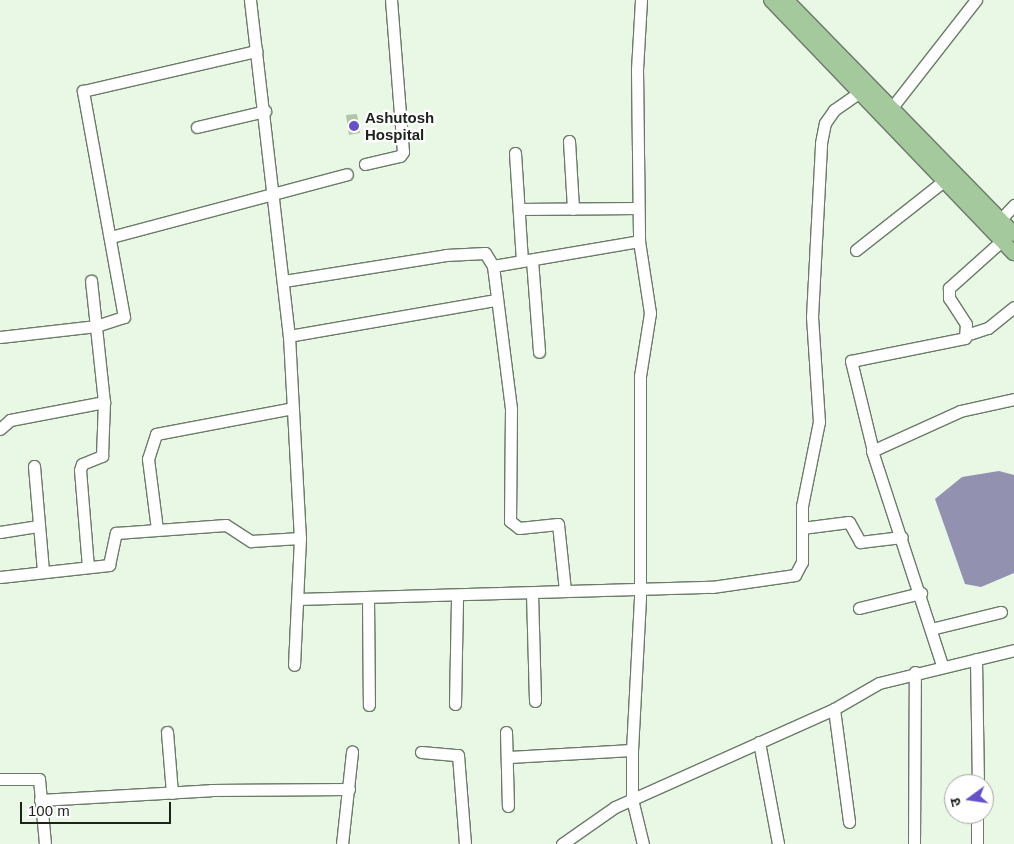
<!DOCTYPE html>
<html>
<head>
<meta charset="utf-8">
<style>
	body { margin:0 }
	#map { position:relative; width:1014px; height:844px; overflow:hidden; background:#e8f8e5; font-family:Arial,"Noto Sans Devanagari",sans-serif }
	div>[style] { position:absolute }
	.water>* { inset:0; background:#9291b0 }
	.building>* { inset:0; background:#afc6ab }
	.roads { filter:drop-shadow(1px 0 #6c7a69) drop-shadow(-1px 0 #6c7a69) drop-shadow(0 1px #6c7a69) drop-shadow(0 -1px #6c7a69) }
	.minor>* { height:11px; margin:-5.5px; padding:0 5.5px; transform-origin:5.5px; border-radius:5.5px; background:#fff }
	.major>* { height:14px; margin:-7px; padding:0 7px; transform-origin:7px; border-radius:7px; background:#a3c99c }
	.dots>* { width:14px; height:14px; translate:-50% -50%; box-sizing:border-box; border:2px solid #fff; border-radius:50% }
	span { translate:-50% -50%; white-space:nowrap; text-align:center; line-height:1.15; -webkit-text-stroke:4.5px #fff; paint-order:stroke }
	.poi-label { font-size:15px; color:#1d221c; font-weight:700 }
	.left { translate:0 -50%; text-align:left }
	.north { position:absolute; left:944px; top:774px; width:50px; height:50px; box-sizing:border-box; background:#fff; border:1px solid #a5a7a4; border-radius:50%; rotate:256deg; font-size:14px; font-weight:700; line-height:20px; text-align:center; color:#1d221c }
	.north::after { content:''; display:block; margin:auto; width:18px; height:22px; background:#6551ca; clip-path:polygon(50% 0,100% 100%,50% 72%,0 100%) }
	.scale { position:absolute; left:20px; top:802px; width:151px; height:22px; box-sizing:border-box; border:2px solid #1d221c; border-top:0; padding-left:6px; font-size:15px; line-height:18px; white-space:nowrap; color:#1d221c; -webkit-text-stroke:4px #fff; paint-order:stroke }
</style>
</head>
<body>
<div id="map">
	<div class="water">
		<i style="clip-path:polygon(999px 471px,1014px 475px,1014px 573px,981px 587px,965px 584px,935px 499px,962px 477px)"></i>
	</div>
	<div class="building">
		<i style="clip-path:polygon(357px 114px,360px 133px,349px 135px,346px 115px)"></i>
	</div>
	<div class="roads">
		<div class="minor">
			<i style="left:250px;top:0;width:338px;rotate:83.4deg"></i>
			<i style="left:289px;top:336px;width:202px;rotate:86.9deg"></i>
			<i style="left:300px;top:538px;width:127px;rotate:92.7deg"></i>
			<i style="left:641px;top:0;width:70px;rotate:93.3deg"></i>
			<i style="left:637px;top:70px;width:171px;rotate:89.3deg"></i>
			<i style="left:639px;top:241px;width:73px;rotate:81.3deg"></i>
			<i style="left:650px;top:313px;width:64px;rotate:99deg"></i>
			<i style="left:640px;top:376px;width:222px;rotate:90deg"></i>
			<i style="left:640px;top:598px;width:152px;rotate:93deg"></i>
			<i style="left:632px;top:750px;width:49px;rotate:90deg"></i>
			<i style="left:632px;top:799px;width:46px;rotate:76.3deg"></i>
			<i style="left:886px;top:115px;width:146px;rotate:-52deg"></i>
			<i style="left:197px;top:127px;width:70px;rotate:-13.2deg"></i>
			<i style="left:569px;top:141px;width:68px;rotate:86.6deg"></i>
			<i style="left:515px;top:153px;width:108px;rotate:86.3deg"></i>
			<i style="left:365px;top:164px;width:36px;rotate:-13deg"></i>
			<i style="left:400px;top:156px;width:5px;rotate:-53deg"></i>
			<i style="left:403px;top:152px;width:152px;rotate:-94.5deg"></i>
			<i style="left:519px;top:209px;width:119px;rotate:-0.5deg"></i>
			<i style="left:1000px;top:220px;width:21px;rotate:-47deg"></i>
			<i style="left:111px;top:237px;width:244px;rotate:-14.9deg"></i>
			<i style="left:856px;top:250px;width:113px;rotate:-38.2deg"></i>
			<i style="left:532px;top:260px;width:92px;rotate:85.6deg"></i>
			<i style="left:493px;top:266px;width:148px;rotate:-9.7deg"></i>
			<i style="left:284px;top:281px;width:164px;rotate:-9.1deg"></i>
			<i style="left:446px;top:255px;width:39px;rotate:-3deg"></i>
			<i style="left:485px;top:253px;width:15px;rotate:58deg"></i>
			<i style="left:493px;top:266px;width:144px;rotate:82.8deg"></i>
			<i style="left:511px;top:409px;width:112px;rotate:90.5deg"></i>
			<i style="left:510px;top:521px;width:11px;rotate:38deg"></i>
			<i style="left:519px;top:528px;width:39px;rotate:-6deg"></i>
			<i style="left:558px;top:524px;width:67px;rotate:84deg"></i>
			<i style="left:966px;top:335px;width:23px;rotate:-18deg"></i>
			<i style="left:988px;top:328px;width:33px;rotate:-39deg"></i>
			<i style="left:289px;top:336px;width:209px;rotate:-9.9deg"></i>
			<i style="left:0;top:337px;width:97px;rotate:-6.5deg"></i>
			<i style="left:96px;top:326px;width:29px;rotate:-18deg"></i>
			<i style="left:124px;top:317px;width:230px;rotate:-100.3deg"></i>
			<i style="left:83px;top:91px;width:178px;rotate:-13deg"></i>
			<i style="left:0;top:429px;width:13px;rotate:-42deg"></i>
			<i style="left:10px;top:420px;width:96px;rotate:-10.8deg"></i>
			<i style="left:873px;top:451px;width:93px;rotate:-103.7deg"></i>
			<i style="left:851px;top:361px;width:116px;rotate:-11.4deg"></i>
			<i style="left:965px;top:338px;width:14px;rotate:-86deg"></i>
			<i style="left:966px;top:324px;width:31px;rotate:-123deg"></i>
			<i style="left:949px;top:298px;width:10px;rotate:-90deg"></i>
			<i style="left:949px;top:288px;width:79px;rotate:-41.9deg"></i>
			<i style="left:34px;top:466px;width:106px;rotate:85.1deg"></i>
			<i style="left:802px;top:528px;width:47px;rotate:-7.3deg"></i>
			<i style="left:849px;top:522px;width:23px;rotate:61deg"></i>
			<i style="left:860px;top:542px;width:42px;rotate:-6.8deg"></i>
			<i style="left:157px;top:529px;width:71px;rotate:-97.3deg"></i>
			<i style="left:148px;top:459px;width:26px;rotate:-72deg"></i>
			<i style="left:156px;top:434px;width:139px;rotate:-10.7deg"></i>
			<i style="left:0;top:532px;width:39px;rotate:-9deg"></i>
			<i style="left:88px;top:567px;width:97px;rotate:-94.7deg"></i>
			<i style="left:80px;top:470px;width:6px;rotate:-72deg"></i>
			<i style="left:82px;top:464px;width:22px;rotate:-22deg"></i>
			<i style="left:102px;top:456px;width:54px;rotate:-87.9deg"></i>
			<i style="left:104px;top:402px;width:122px;rotate:-96.1deg"></i>
			<i style="left:0;top:577px;width:110px;rotate:-6.3deg"></i>
			<i style="left:109px;top:565px;width:33px;rotate:-78deg"></i>
			<i style="left:116px;top:533px;width:110px;rotate:-4.2deg"></i>
			<i style="left:226px;top:525px;width:30px;rotate:33deg"></i>
			<i style="left:251px;top:541px;width:49px;rotate:-3.5deg"></i>
			<i style="left:532px;top:593px;width:108px;rotate:88.4deg"></i>
			<i style="left:368px;top:598px;width:107px;rotate:89.5deg"></i>
			<i style="left:298px;top:599px;width:414px;rotate:-1.7deg"></i>
			<i style="left:712px;top:587px;width:84px;rotate:-8.2deg"></i>
			<i style="left:795px;top:575px;width:15px;rotate:-62deg"></i>
			<i style="left:802px;top:562px;width:56px;rotate:-90deg"></i>
			<i style="left:802px;top:506px;width:86px;rotate:-78.6deg"></i>
			<i style="left:819px;top:422px;width:105px;rotate:-93.8deg"></i>
			<i style="left:812px;top:317px;width:174px;rotate:-87deg"></i>
			<i style="left:821px;top:143px;width:20px;rotate:-79deg"></i>
			<i style="left:825px;top:123px;width:16px;rotate:-55deg"></i>
			<i style="left:834px;top:110px;width:32px;rotate:-35deg"></i>
			<i style="left:859px;top:608px;width:64px;rotate:-13.6deg"></i>
			<i style="left:931px;top:629px;width:72px;rotate:-13.7deg"></i>
			<i style="left:976px;top:659px;width:125px;rotate:89.1deg"></i>
			<i style="left:942px;top:665px;width:225px;rotate:-108.1deg"></i>
			<i style="left:872px;top:451px;width:97px;rotate:-24.4deg"></i>
			<i style="left:960px;top:411px;width:55px;rotate:-12.5deg"></i>
			<i style="left:455px;top:704px;width:109px;rotate:-88.9deg"></i>
			<i style="left:834px;top:709px;width:114px;rotate:82.4deg"></i>
			<i style="left:167px;top:732px;width:61px;rotate:85.3deg"></i>
			<i style="left:506px;top:732px;width:74px;rotate:88.5deg"></i>
			<i style="left:759px;top:742px;width:104px;rotate:79.4deg"></i>
			<i style="left:421px;top:752px;width:37px;rotate:5deg"></i>
			<i style="left:458px;top:755px;width:89px;rotate:85.5deg"></i>
			<i style="left:509px;top:757px;width:123px;rotate:-3.3deg"></i>
			<i style="left:0;top:779px;width:39px"></i>
			<i style="left:39px;top:779px;width:65px;rotate:84.7deg"></i>
			<i style="left:40px;top:800px;width:171px;rotate:-3.3deg"></i>
			<i style="left:211px;top:790px;width:138px;rotate:-0.4deg"></i>
			<i style="left:342px;top:844px;width:93px;rotate:-83.8deg"></i>
			<i style="left:562px;top:844px;width:65px;rotate:-34.9deg"></i>
			<i style="left:615px;top:807px;width:240px;rotate:-24.1deg"></i>
			<i style="left:834px;top:709px;width:52px;rotate:-30deg"></i>
			<i style="left:879px;top:683px;width:139px;rotate:-13.7deg"></i>
			<i style="left:914px;top:844px;width:172px;rotate:-89.7deg"></i>
			<i style="left:977px;top:844px;width:30px;rotate:-90deg"></i>
		</div>
		<div class="major">
			<i style="left:771px;top:0;width:351px;rotate:46.2deg"></i>
			<i style="left:786px;top:0;width:327px;rotate:45.7deg"></i>
		</div>
	</div>
	<div class="dots">
		<i style="left:354px;top:126px;background:#6551ca"></i>
	</div>
	<div class="poi-label">
		<span class="left" style="left:365px;top:126px">Ashutosh<br>Hospital</span>
	</div>
	<div class="north">उ</div>
	<div class="scale">100 m</div>
</div>
</body>
</html>
